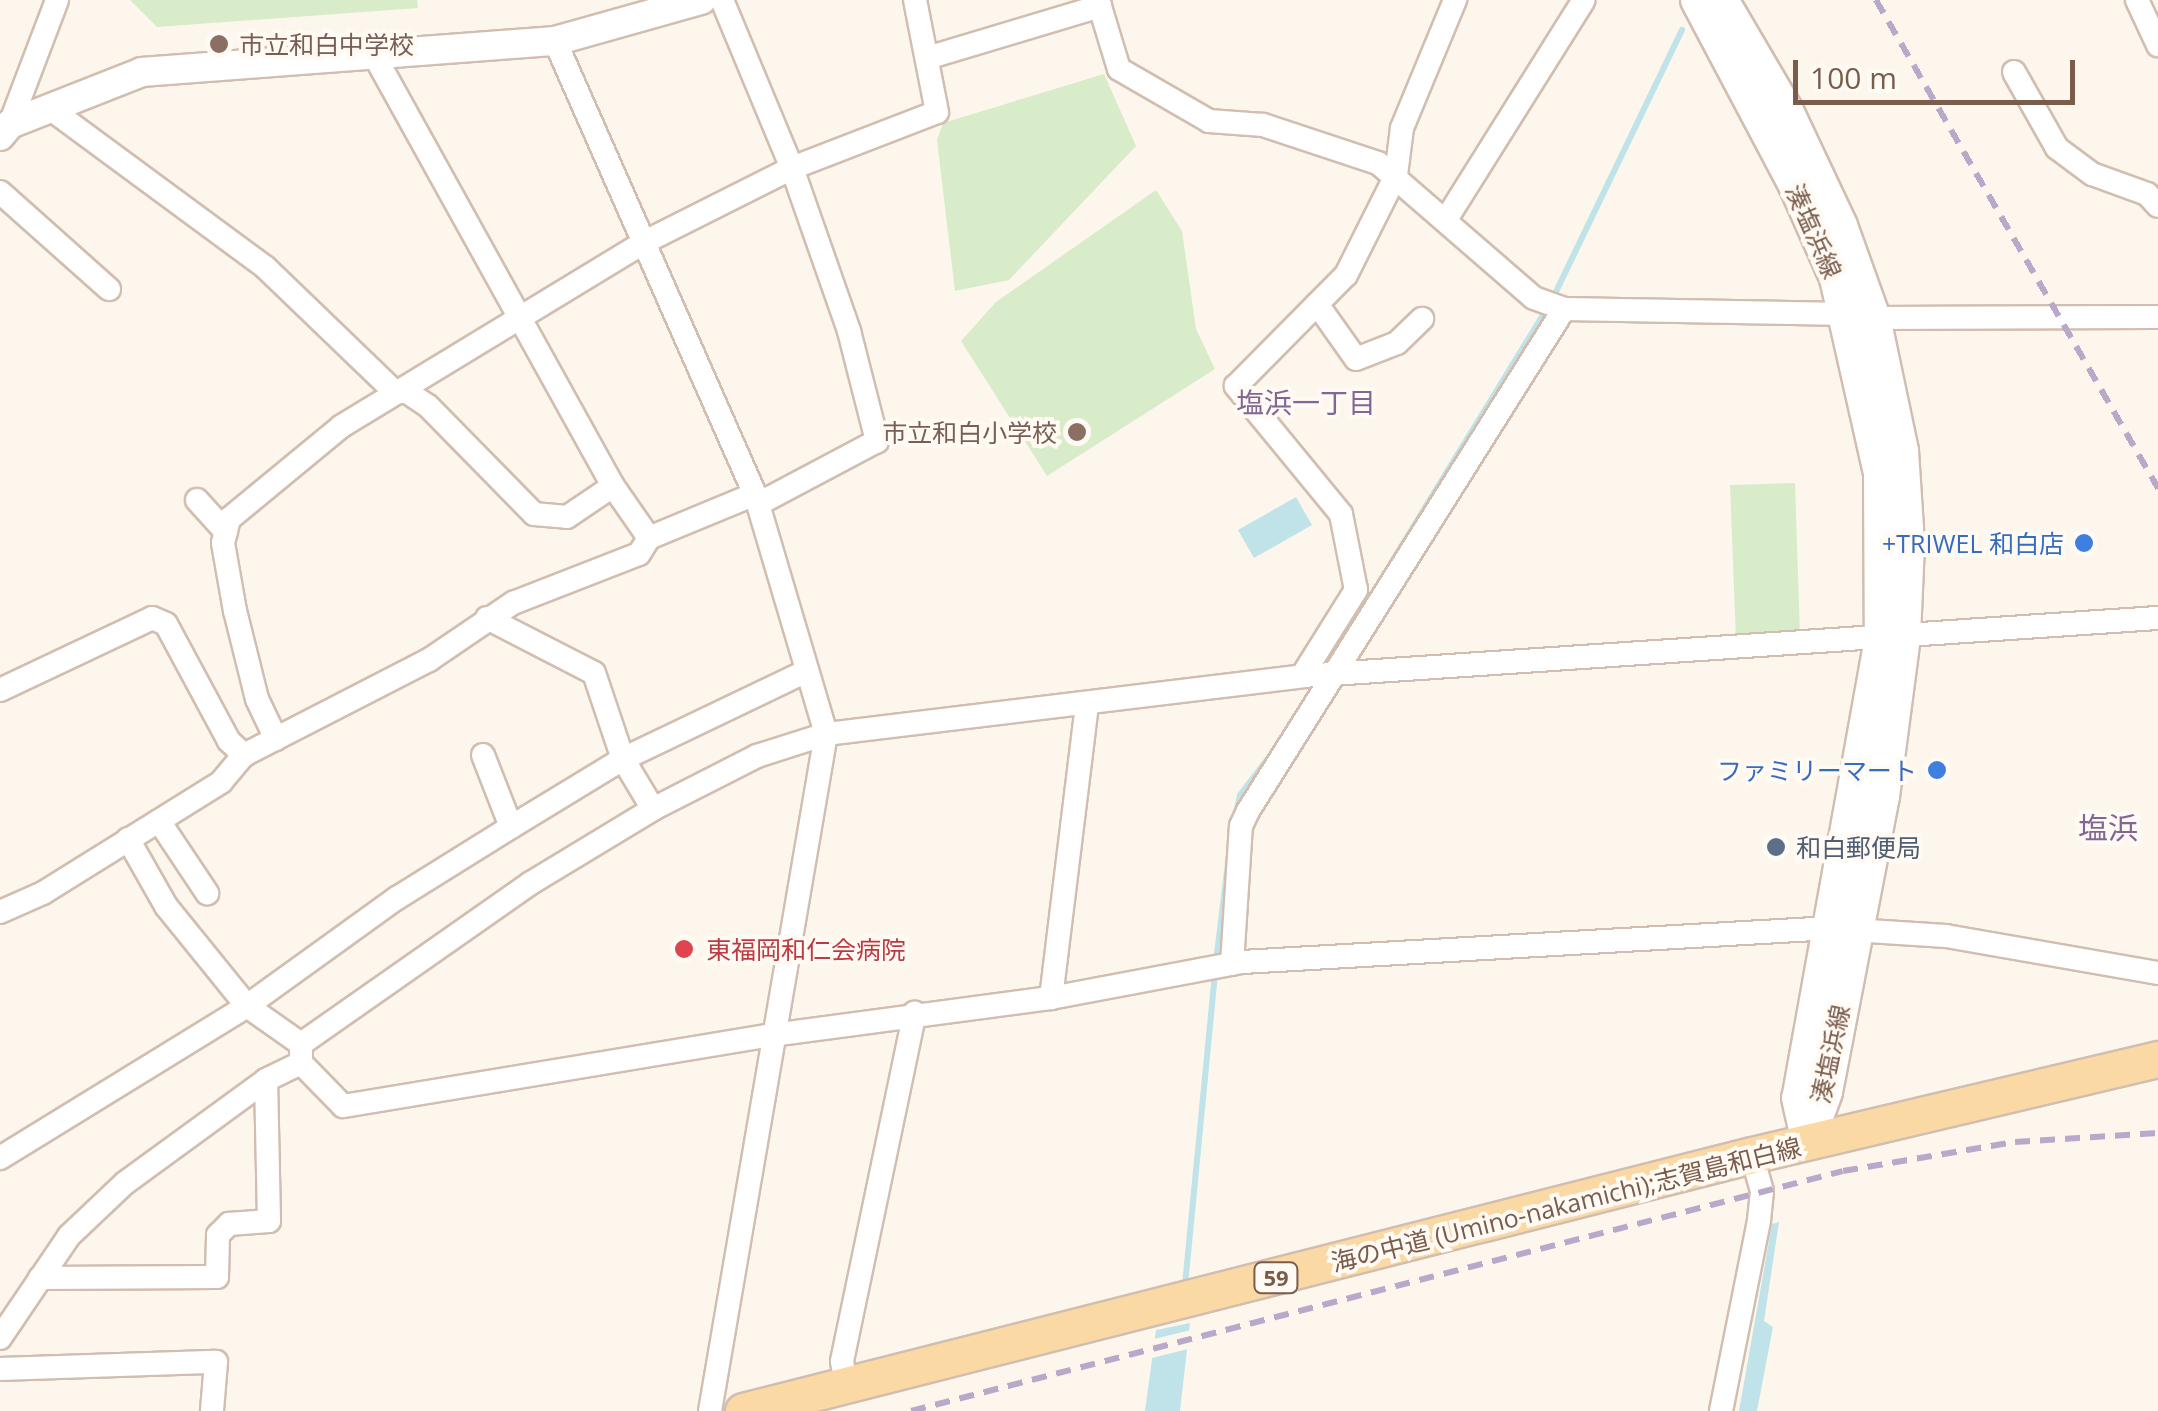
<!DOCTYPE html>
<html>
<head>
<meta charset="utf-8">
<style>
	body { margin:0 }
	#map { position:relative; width:2158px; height:1411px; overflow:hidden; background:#fdf6ec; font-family:"Open Sans","Noto Sans JP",sans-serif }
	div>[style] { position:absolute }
	.green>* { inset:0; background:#d8ecc9 }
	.water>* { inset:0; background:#bfe3e8 }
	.pier>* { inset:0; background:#fdf6ec }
	.stream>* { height:6px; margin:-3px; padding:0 3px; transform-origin:3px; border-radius:3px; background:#bfe3e8 }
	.roads { filter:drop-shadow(2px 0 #d1beb0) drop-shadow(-2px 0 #d1beb0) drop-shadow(0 2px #d1beb0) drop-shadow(0 -2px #d1beb0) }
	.minor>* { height:22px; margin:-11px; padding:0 11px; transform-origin:11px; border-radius:11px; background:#fff }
	.tertiary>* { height:28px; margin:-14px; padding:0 14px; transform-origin:14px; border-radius:14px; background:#fff }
	.secondary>* { height:32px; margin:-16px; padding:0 16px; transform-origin:16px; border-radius:16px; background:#fff }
	.primary>* { height:35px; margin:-17.5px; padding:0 17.5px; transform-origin:17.5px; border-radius:17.5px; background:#fbd9a5 }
	.rail>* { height:6px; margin-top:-3px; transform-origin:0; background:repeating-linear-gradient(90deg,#b9a8c9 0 15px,transparent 0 25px) }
	.dots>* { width:28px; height:28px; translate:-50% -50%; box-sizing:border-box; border:5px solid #fffaf3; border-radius:50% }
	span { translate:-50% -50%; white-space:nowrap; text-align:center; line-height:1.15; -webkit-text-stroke:8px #fffaf3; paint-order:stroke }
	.shield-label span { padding:2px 8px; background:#fffaf3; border:2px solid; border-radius:8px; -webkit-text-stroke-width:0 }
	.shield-label { font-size:22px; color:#7a5c4d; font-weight:700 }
	.education-label { font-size:25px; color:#785e54 }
	.left { translate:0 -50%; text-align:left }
	.right { translate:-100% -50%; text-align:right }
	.street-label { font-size:25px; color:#7a5c4d }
	.shop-label { font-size:25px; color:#366cbe }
	.service-label { font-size:25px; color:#4e5e75 }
	.health-label { font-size:25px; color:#be3a42 }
	.neighbourhood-label { font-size:28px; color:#846695 }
	.quarter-label { font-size:30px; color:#846695 }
	.scale { position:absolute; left:1793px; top:60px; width:282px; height:45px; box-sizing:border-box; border:5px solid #7a5c4d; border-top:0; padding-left:12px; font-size:30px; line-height:35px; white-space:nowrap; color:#7a5c4d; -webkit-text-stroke:8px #fffaf3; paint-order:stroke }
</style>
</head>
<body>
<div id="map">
	<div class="green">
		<i style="clip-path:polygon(130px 0,417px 0,418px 8px,157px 27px)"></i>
		<i style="clip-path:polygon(1104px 74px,1136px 146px,1009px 280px,955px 291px,937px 140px,943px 123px)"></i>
		<i style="clip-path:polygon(1156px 190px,1182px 231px,1196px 329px,1215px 369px,1047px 476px,961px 341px,996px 302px)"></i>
		<i style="clip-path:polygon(1795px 483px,1800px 637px,1736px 640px,1730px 485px)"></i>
	</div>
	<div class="water">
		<i style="clip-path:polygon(1296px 497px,1312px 525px,1254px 558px,1238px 530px)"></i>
		<i style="clip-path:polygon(1779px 1222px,1764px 1321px,1773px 1327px,1757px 1411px,1739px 1411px,1772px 1224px)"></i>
		<i style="clip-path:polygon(1190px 1323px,1180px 1411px,1145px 1411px,1156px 1330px)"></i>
	</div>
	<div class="pier">
		<i style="clip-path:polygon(1195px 1329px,1196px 1347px,1144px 1360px,1150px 1340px)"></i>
	</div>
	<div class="stream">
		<i style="left:1552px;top:300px;width:300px;rotate:-64.3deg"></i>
		<i style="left:1380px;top:581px;width:318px;rotate:-58.5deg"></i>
		<i style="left:1236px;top:813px;width:18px;rotate:-77deg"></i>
		<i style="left:1240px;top:795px;width:54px;rotate:-52.5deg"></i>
		<i style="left:1216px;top:962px;width:108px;rotate:-83.1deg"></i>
		<i style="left:1185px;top:1285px;width:312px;rotate:-84.5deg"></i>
	</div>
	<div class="roads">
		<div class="minor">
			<i style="left:722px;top:0;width:182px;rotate:67.4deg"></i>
			<i style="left:792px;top:168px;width:173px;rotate:70.7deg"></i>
			<i style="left:849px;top:331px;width:114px;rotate:75.7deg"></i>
			<i style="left:877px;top:441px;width:135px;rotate:152.1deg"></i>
			<i style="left:1098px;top:0;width:72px;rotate:73.1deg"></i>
			<i style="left:1119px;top:69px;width:104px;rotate:30deg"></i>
			<i style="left:1209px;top:121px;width:54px;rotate:4.2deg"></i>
			<i style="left:1263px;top:125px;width:121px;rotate:18.3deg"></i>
			<i style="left:1378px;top:163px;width:206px;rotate:40.9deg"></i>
			<i style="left:1534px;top:298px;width:32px;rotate:20deg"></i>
			<i style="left:1564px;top:309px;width:284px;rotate:1deg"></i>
			<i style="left:2137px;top:0;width:50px;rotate:65deg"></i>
			<i style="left:555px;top:41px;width:495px;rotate:66.2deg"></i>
			<i style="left:755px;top:494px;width:250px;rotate:73.5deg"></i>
			<i style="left:826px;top:734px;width:687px;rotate:99.72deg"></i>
			<i style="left:927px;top:58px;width:181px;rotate:-16.7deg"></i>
			<i style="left:2014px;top:72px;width:87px;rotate:60.5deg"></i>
			<i style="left:2057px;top:148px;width:44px;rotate:36.6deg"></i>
			<i style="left:2092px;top:174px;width:59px;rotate:20deg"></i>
			<i style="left:2147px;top:194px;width:16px;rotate:47deg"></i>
			<i style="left:52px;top:110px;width:265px;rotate:36.4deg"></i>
			<i style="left:265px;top:267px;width:180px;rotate:43.9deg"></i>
			<i style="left:395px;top:392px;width:12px"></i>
			<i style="left:407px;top:392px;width:25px;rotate:34deg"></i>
			<i style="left:428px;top:406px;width:151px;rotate:45.5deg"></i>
			<i style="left:534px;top:514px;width:33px;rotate:5deg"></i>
			<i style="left:567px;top:517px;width:55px;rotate:-34deg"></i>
			<i style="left:613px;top:486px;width:497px;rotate:-119deg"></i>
			<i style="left:10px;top:124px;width:133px;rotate:-69.2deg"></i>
			<i style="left:0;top:192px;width:146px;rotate:41.7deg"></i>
			<i style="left:1447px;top:218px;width:257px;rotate:-57.9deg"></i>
			<i style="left:1317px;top:304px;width:67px;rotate:54.7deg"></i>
			<i style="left:1356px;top:359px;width:44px;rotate:-21.3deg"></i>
			<i style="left:1397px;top:343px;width:35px;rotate:-44deg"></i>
			<i style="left:1874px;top:318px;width:284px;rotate:-0.2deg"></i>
			<i style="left:613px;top:486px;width:63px;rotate:55.3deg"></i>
			<i style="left:197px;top:500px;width:43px;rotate:47.8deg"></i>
			<i style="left:487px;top:618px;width:120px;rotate:27.2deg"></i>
			<i style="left:594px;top:673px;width:91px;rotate:71.4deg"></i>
			<i style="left:623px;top:759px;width:58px;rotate:59deg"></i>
			<i style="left:1302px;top:676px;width:102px;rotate:-57.9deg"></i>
			<i style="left:1356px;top:590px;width:77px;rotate:-101.2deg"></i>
			<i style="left:1341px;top:514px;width:166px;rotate:-129.4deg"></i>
			<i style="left:1236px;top:386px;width:156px;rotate:-45.3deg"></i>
			<i style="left:1346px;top:275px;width:112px;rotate:-63.4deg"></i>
			<i style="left:1396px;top:175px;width:47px;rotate:-82.7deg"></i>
			<i style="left:1402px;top:128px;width:139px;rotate:-67.5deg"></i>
			<i style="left:0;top:690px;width:168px;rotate:-25.3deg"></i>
			<i style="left:152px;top:618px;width:15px;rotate:23deg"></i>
			<i style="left:166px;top:624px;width:133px;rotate:61.7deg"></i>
			<i style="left:229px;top:741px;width:21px;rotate:43deg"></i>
			<i style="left:276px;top:739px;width:44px;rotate:-115.4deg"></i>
			<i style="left:257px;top:699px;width:91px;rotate:-104deg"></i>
			<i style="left:235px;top:611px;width:69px;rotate:-100deg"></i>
			<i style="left:223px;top:543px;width:25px;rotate:-76deg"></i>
			<i style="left:229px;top:519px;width:146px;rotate:-39.5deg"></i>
			<i style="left:342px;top:426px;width:354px;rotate:-31.3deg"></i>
			<i style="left:645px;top:242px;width:165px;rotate:-26.7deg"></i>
			<i style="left:792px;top:168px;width:155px;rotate:-21.1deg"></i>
			<i style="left:937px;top:112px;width:114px;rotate:-101.1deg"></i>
			<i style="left:483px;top:755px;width:77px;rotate:68.7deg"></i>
			<i style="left:511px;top:827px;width:131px;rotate:-31.3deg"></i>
			<i style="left:623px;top:759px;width:204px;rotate:-25.6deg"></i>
			<i style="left:159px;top:821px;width:87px;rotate:56.3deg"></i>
			<i style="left:128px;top:839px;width:77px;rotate:60.4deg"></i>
			<i style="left:166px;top:906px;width:129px;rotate:51deg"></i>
			<i style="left:247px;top:1006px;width:66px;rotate:35.1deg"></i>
			<i style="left:0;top:912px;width:47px;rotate:-23.8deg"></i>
			<i style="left:43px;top:893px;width:210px;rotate:-31.9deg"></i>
			<i style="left:221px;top:782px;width:35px;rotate:-50deg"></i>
			<i style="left:244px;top:755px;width:208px;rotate:-27.2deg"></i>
			<i style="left:429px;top:660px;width:102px;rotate:-34.2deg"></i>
			<i style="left:513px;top:603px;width:135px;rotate:-21.3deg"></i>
			<i style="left:639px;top:554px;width:19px;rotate:-58deg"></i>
			<i style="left:649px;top:538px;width:115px;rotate:-22.5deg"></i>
			<i style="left:1853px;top:930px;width:93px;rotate:3.7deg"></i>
			<i style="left:1946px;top:936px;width:215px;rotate:9.9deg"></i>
			<i style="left:1232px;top:964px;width:138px;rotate:-86.3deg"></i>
			<i style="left:1241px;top:826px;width:17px;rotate:-65deg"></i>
			<i style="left:1248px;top:811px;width:593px;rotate:-57.81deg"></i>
			<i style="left:1051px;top:998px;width:295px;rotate:-83deg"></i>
			<i style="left:301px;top:1044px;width:281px;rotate:-35deg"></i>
			<i style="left:531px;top:883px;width:143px;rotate:-31.2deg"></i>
			<i style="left:653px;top:809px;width:117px;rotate:-27deg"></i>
			<i style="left:757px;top:756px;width:72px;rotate:-17.7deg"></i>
			<i style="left:826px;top:734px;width:480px;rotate:-6.9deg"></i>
			<i style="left:1302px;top:676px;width:858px;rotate:-3.88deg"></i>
			<i style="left:301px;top:1044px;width:19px;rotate:90deg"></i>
			<i style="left:301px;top:1063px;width:60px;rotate:45.7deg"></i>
			<i style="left:343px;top:1106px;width:436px;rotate:-9.4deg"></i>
			<i style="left:773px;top:1035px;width:280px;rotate:-7.6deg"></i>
			<i style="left:1051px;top:998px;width:194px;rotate:-10.7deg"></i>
			<i style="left:1242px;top:962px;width:590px;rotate:-3.3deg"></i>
			<i style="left:0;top:1158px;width:290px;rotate:-31.6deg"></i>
			<i style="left:247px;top:1006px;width:185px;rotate:-35.8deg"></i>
			<i style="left:397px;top:898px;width:134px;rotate:-31.9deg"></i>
			<i style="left:40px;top:1278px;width:177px;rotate:-0.3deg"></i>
			<i style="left:217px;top:1277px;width:42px;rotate:-88.6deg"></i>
			<i style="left:218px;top:1235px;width:16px;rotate:-45deg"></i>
			<i style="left:229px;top:1224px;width:40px;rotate:-4.3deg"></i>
			<i style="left:269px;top:1221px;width:141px;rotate:-91.2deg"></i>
			<i style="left:0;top:1338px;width:123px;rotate:-55.9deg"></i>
			<i style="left:69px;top:1236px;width:77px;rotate:-43.4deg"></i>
			<i style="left:125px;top:1183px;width:175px;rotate:-36.1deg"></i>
			<i style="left:266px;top:1080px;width:39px;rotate:-26deg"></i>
			<i style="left:0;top:1369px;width:216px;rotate:-1.9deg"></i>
			<i style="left:216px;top:1362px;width:49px;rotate:94.7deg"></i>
			<i style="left:846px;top:1384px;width:23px;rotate:-100deg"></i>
			<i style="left:842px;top:1361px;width:356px;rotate:-78.2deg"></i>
			<i style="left:1721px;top:1411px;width:195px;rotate:-78.7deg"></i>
			<i style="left:1759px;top:1220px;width:29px;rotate:-84deg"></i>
			<i style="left:1762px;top:1191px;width:37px;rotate:-106deg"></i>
		</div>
		<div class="tertiary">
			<i style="left:0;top:136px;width:16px;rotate:-50deg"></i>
			<i style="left:10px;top:124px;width:142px;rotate:-21.5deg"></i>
			<i style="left:142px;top:72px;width:414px;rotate:-4.3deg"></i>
			<i style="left:555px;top:41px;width:152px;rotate:-15.7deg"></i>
		</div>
		<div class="secondary">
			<i style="left:1697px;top:0;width:209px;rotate:62.1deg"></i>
			<i style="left:1795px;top:185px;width:102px;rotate:66.2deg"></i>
			<i style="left:1836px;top:278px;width:201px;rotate:77.3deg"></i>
			<i style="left:1880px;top:474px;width:165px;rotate:89.7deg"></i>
			<i style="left:1881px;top:639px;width:466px;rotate:100.2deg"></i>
			<i style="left:1798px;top:1098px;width:45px;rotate:77.2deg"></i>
			<i style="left:1722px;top:0;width:129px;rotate:59.6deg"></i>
			<i style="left:1787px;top:111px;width:127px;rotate:64.8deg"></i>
			<i style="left:1841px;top:226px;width:98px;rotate:70.3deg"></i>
			<i style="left:1874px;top:318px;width:136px;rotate:78.1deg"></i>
			<i style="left:1902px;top:451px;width:93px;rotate:86.3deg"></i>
			<i style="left:1908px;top:544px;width:93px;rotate:92.5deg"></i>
			<i style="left:1904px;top:637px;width:160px;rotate:97.5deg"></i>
			<i style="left:1883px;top:796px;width:301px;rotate:100.9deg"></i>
			<i style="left:1826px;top:1092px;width:53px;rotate:109.8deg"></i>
		</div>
		<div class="primary">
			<i style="left:743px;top:1411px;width:1041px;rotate:-14.24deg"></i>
			<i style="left:1752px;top:1155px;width:417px;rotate:-13.3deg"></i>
		</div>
	</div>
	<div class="rail">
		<i style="left:1876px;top:0;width:564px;rotate:59.98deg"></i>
		<i style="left:911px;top:1411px;width:962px;rotate:-14.44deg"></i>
		<i style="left:1843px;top:1171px;width:174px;rotate:-9.6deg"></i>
		<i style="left:2015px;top:1142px;width:143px;rotate:-3.6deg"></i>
	</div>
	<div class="dots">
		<i style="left:219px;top:44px;background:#8d6e63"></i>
		<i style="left:1077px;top:432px;background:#8d6e63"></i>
		<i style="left:2084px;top:543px;background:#3f7fe0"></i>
		<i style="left:1937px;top:770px;background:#3f7fe0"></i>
		<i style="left:1776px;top:847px;background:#5c6f8a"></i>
		<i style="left:684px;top:949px;background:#e0444e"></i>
	</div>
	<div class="shield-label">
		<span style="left:1276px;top:1278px">59</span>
	</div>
	<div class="education-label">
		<span class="left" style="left:239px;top:44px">市立和白中学校</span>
		<span class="right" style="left:1057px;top:432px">市立和白小学校</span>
	</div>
	<div class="street-label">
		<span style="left:1814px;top:231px;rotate:66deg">湊塩浜線</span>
		<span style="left:1830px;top:1054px;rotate:-78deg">湊塩浜線</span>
		<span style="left:1566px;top:1204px;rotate:-14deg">海の中道 (Umino-nakamichi);志賀島和白線</span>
	</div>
	<div class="shop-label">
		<span class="right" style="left:2064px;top:543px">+TRIWEL 和白店</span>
		<span class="right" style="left:1917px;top:770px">ファミリーマート</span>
	</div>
	<div class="service-label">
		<span class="left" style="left:1796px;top:847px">和白郵便局</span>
	</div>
	<div class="health-label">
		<span class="left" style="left:706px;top:949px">東福岡和仁会病院</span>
	</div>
	<div class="neighbourhood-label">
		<span style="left:1306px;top:402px">塩浜一丁目</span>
	</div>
	<div class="quarter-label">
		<span style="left:2108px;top:828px">塩浜</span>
	</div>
	<div class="scale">100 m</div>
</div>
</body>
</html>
